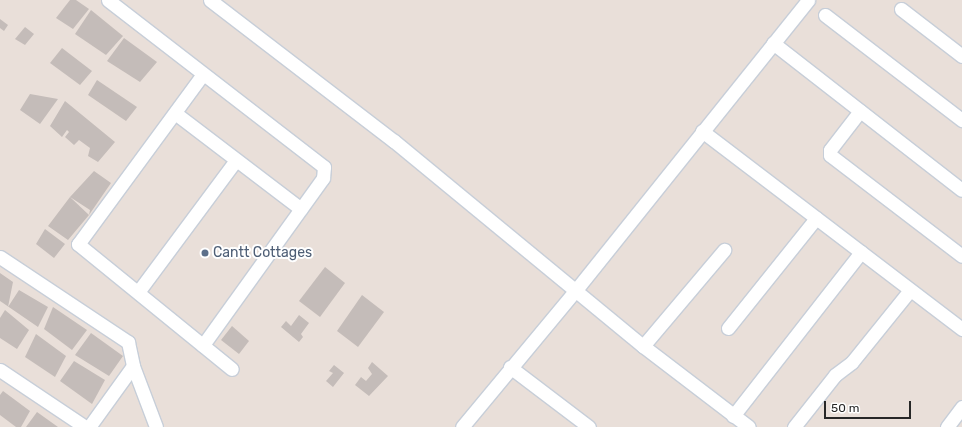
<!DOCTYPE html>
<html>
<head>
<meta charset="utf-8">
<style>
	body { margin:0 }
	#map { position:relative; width:962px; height:427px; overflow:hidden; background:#e9dfd9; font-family:Rubik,sans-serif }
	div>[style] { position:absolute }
	.building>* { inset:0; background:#c4bcb9 }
	.roads { filter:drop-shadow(1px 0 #c7ced8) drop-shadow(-1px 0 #c7ced8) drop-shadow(0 1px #c7ced8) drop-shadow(0 -1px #c7ced8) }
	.minor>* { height:13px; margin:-6.5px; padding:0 6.5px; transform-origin:6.5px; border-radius:6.5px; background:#fff }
	.dots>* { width:11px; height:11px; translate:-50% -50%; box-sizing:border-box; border:2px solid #fff; border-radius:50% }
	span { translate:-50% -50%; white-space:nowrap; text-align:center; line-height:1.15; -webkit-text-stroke:4px #fff; paint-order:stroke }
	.service-label { font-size:14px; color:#4e5e75 }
	.left { translate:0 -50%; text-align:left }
	.scale { position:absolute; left:824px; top:401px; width:87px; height:18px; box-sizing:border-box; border:2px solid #272727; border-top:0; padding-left:5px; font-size:12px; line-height:14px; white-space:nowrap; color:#272727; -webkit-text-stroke:3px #fff; paint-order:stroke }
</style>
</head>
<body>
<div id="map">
	<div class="building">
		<i style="clip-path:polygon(70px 0,76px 0,89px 9px,73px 29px,56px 18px)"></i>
		<i style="clip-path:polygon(91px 10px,123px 36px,106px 55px,75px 34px)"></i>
		<i style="clip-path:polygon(0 19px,8px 25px,4px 31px,0 28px)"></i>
		<i style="clip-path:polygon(25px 27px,34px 34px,25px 45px,15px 39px)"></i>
		<i style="clip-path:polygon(124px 38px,157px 62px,140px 82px,107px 61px)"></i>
		<i style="clip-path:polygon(62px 48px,92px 71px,80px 85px,50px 63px)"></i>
		<i style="clip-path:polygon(97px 80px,137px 107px,126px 121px,88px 95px)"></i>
		<i style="clip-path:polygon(30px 94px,58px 99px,40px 124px,20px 110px)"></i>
		<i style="clip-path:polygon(65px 101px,115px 142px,98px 162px,88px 156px,90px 148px,79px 140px,74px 145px,65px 137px,69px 132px,67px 130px,62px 137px,50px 126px)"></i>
		<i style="clip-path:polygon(94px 171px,111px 183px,89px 215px,90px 210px,70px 197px,89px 215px,68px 240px,48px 226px,70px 197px)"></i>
		<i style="clip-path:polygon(45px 229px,65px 244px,54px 258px,36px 244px)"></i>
		<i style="clip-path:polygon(325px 267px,345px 283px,320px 317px,299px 301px)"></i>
		<i style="clip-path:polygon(0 273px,13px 282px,8px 307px,19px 290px,48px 307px,38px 327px,3px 303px,0 301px)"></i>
		<i style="clip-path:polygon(362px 295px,384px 312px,358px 347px,337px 331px)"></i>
		<i style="clip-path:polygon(53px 307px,87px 330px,72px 350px,44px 329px)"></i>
		<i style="clip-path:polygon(5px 310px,29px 330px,17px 349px,0 338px,0 318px)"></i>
		<i style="clip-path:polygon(299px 315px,309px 323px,301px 334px,303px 337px,299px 342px,281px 327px,286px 321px,291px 326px)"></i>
		<i style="clip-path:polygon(232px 326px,249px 341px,239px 354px,221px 340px)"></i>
		<i style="clip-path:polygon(91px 333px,123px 356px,109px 376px,75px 355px)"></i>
		<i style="clip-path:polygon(36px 334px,66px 356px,55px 377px,25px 357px)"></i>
		<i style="clip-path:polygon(74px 361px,105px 380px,92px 404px,60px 381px)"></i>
		<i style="clip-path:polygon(372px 362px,388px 376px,369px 396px,355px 385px,361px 377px,366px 381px,372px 374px,368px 368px)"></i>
		<i style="clip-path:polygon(334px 365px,344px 373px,333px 387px,326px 381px,333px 373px,329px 371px)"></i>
		<i style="clip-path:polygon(3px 391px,30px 411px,21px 427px,16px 427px,0 415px,0 395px)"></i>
		<i style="clip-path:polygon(37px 412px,58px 427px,26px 427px)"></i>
	</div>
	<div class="roads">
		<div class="minor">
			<i style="left:108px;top:0;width:273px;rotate:37.7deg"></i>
			<i style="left:324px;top:167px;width:11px;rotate:95deg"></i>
			<i style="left:323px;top:178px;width:206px;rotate:125.7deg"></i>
			<i style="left:210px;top:0;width:232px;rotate:37.5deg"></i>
			<i style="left:394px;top:141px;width:323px;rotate:39.5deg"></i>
			<i style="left:643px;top:346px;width:133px;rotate:37.4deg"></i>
			<i style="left:901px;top:9px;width:77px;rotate:37.6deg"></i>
			<i style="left:825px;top:15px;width:173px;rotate:37.5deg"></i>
			<i style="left:773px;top:43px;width:239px;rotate:37.9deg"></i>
			<i style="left:203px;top:74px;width:211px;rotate:126.3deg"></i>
			<i style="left:78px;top:244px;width:198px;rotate:39.1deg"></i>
			<i style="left:860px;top:111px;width:49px;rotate:127.6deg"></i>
			<i style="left:830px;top:150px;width:5px;rotate:90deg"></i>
			<i style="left:830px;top:155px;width:166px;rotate:37.4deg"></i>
			<i style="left:175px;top:113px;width:158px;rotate:37.3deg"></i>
			<i style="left:702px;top:131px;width:327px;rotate:37.3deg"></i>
			<i style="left:0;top:257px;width:154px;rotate:33.6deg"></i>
			<i style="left:128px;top:342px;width:25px;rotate:78deg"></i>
			<i style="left:133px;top:366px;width:65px;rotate:69.3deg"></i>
			<i style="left:138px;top:292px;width:164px;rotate:-53.4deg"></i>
			<i style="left:728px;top:328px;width:141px;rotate:-51.3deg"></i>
			<i style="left:643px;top:346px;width:126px;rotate:-49.8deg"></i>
			<i style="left:510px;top:367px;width:99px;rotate:37.2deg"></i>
			<i style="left:0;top:370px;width:102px;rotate:33.8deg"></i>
			<i style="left:733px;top:416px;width:208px;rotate:-52deg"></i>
			<i style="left:89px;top:427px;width:75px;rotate:-54.2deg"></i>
			<i style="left:462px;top:427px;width:177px;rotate:-50.3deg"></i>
			<i style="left:575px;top:291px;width:373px;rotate:-51.3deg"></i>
			<i style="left:794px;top:427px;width:66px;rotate:-51.7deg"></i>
			<i style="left:835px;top:375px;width:21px;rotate:-37deg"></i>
			<i style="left:852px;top:362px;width:92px;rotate:-51.1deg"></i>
			<i style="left:947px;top:427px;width:25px;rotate:-53deg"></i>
		</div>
	</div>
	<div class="dots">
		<i style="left:205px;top:253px;background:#5c6f8a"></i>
	</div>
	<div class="service-label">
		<span class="left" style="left:213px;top:253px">Cantt Cottages</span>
	</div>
	<div class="scale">50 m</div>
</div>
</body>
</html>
